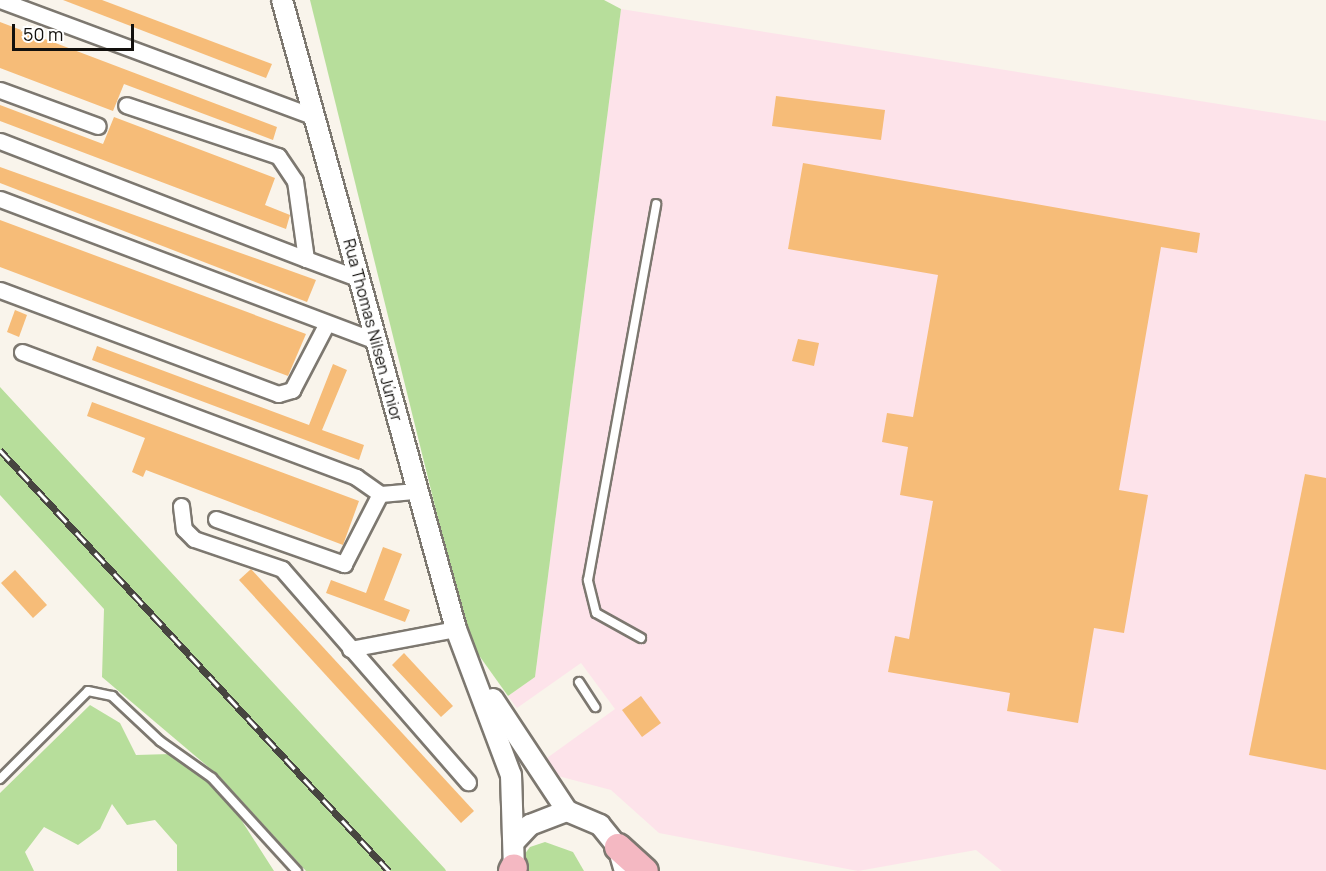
<!DOCTYPE html>
<html>
<head>
<meta charset="utf-8">
<style>
	body { margin:0 }
	#map { position:relative; width:1326px; height:871px; overflow:hidden; background:#f9f4eb; font-family:Manrope,sans-serif }
	div>[style] { position:absolute }
	.industrial>* { inset:0; background:#fde3ea }
	.green>* { inset:0; background:#b7de9b }
	.building>* { inset:0; background:#f6bc78 }
	.roads { filter:drop-shadow(2px 0 #7d7870) drop-shadow(-2px 0 #7d7870) drop-shadow(0 2px #7d7870) drop-shadow(0 -2px #7d7870) }
	.service>* { height:8px; margin:-4px; padding:0 4px; transform-origin:4px; border-radius:4px; background:#fff }
	.minor>* { height:15px; margin:-7.5px; padding:0 7.5px; transform-origin:7.5px; border-radius:7.5px; background:#fff }
	.tertiary>* { height:20px; margin:-10px; padding:0 10px; transform-origin:10px; border-radius:10px; background:#fff }
	.trunk>* { height:26px; margin:-13px; padding:0 13px; transform-origin:13px; border-radius:13px; background:#f4b8c2 }
	.rail>* { height:7px; margin-top:-3.5px; transform-origin:0; background:repeating-linear-gradient(90deg,#fff 0 14px,#474540 0 28px); box-sizing:border-box; border-block:2px solid #474540 }
	span { translate:-50% -50%; white-space:nowrap; text-align:center; line-height:1.15; -webkit-text-stroke:4.5px #fff; paint-order:stroke }
	.street-label { font-size:16px; color:#12100d }
	.scale { position:absolute; left:12px; top:24px; width:122px; height:27px; box-sizing:border-box; border:3px solid #12100d; border-top:0; padding-left:8px; font-size:18px; line-height:21px; white-space:nowrap; color:#12100d; -webkit-text-stroke:4px #fff; paint-order:stroke }
</style>
</head>
<body>
<div id="map">
	<div class="industrial">
		<i style="clip-path:polygon(621px 9px,1326px 121px,1326px 871px,1002px 871px,976px 850px,858px 871px,659px 833px,611px 790px,558px 776px,547px 758px,615px 709px,581px 663px,517px 708px,508px 696px,535px 677px)"></i>
	</div>
	<div class="green">
		<i style="clip-path:polygon(310px 0,604px 0,621px 9px,535px 677px,508px 696px,468px 640px)"></i>
		<i style="clip-path:polygon(0 387px,445px 869px,446px 871px,306px 871px,219px 776px,102px 677px,104px 609px,0 495px)"></i>
		<i style="clip-path:polygon(90px 705px,120px 723px,136px 755px,170px 754px,217px 782px,274px 871px,177px 871px,177px 845px,155px 820px,127px 825px,112px 804px,100px 829px,78px 845px,44px 827px,25px 852px,34px 871px,0 871px,0 793px)"></i>
		<i style="clip-path:polygon(545px 842px,573px 852px,584px 871px,520px 871px,521px 859px,530px 847px)"></i>
	</div>
	<div class="building">
		<i style="clip-path:polygon(63px 0,102px 0,272px 64px,266px 78px)"></i>
		<i style="clip-path:polygon(0 22px,277px 127px,273px 140px,124px 84px,113px 111px,0 68px)"></i>
		<i style="clip-path:polygon(776px 96px,885px 110px,881px 140px,772px 126px)"></i>
		<i style="clip-path:polygon(0 105px,103px 144px,114px 117px,275px 178px,265px 205px,290px 215px,286px 229px,0 121px)"></i>
		<i style="clip-path:polygon(803px 163px,1200px 233px,1197px 253px,1161px 247px,1119px 490px,1148px 495px,1124px 633px,1094px 628px,1078px 723px,1007px 711px,1010px 693px,888px 672px,895px 636px,909px 639px,933px 501px,900px 495px,908px 447px,882px 442px,887px 413px,913px 417px,938px 275px,788px 249px)"></i>
		<i style="clip-path:polygon(0 167px,316px 280px,307px 302px,0 183px)"></i>
		<i style="clip-path:polygon(0 220px,306px 334px,288px 376px,0 267px)"></i>
		<i style="clip-path:polygon(15px 310px,27px 315px,19px 337px,7px 332px)"></i>
		<i style="clip-path:polygon(798px 339px,819px 343px,814px 366px,792px 361px)"></i>
		<i style="clip-path:polygon(97px 346px,309px 425px,333px 364px,347px 370px,322px 430px,364px 445px,359px 460px,92px 360px)"></i>
		<i style="clip-path:polygon(92px 402px,359px 501px,343px 545px,146px 470px,143px 477px,132px 472px,145px 438px,87px 416px)"></i>
		<i style="clip-path:polygon(1305px 474px,1326px 478px,1326px 770px,1249px 755px)"></i>
		<i style="clip-path:polygon(383px 547px,402px 554px,384px 600px,410px 610px,405px 622px,326px 593px,331px 580px,366px 593px)"></i>
		<i style="clip-path:polygon(251px 569px,474px 811px,461px 823px,239px 580px)"></i>
		<i style="clip-path:polygon(15px 570px,47px 605px,33px 618px,1px 583px)"></i>
		<i style="clip-path:polygon(404px 653px,453px 706px,441px 717px,392px 665px)"></i>
		<i style="clip-path:polygon(641px 696px,661px 723px,642px 737px,622px 710px)"></i>
	</div>
	<div class="roads">
		<div class="service">
			<i style="left:641px;top:638px;width:51px;rotate:-150.9deg"></i>
			<i style="left:596px;top:613px;width:34px;rotate:-104deg"></i>
			<i style="left:588px;top:580px;width:382px;rotate:-79.7deg"></i>
			<i style="left:579px;top:682px;width:30px;rotate:57deg"></i>
			<i style="left:0;top:779px;width:124px;rotate:-45deg"></i>
			<i style="left:88px;top:691px;width:25px;rotate:12deg"></i>
			<i style="left:112px;top:696px;width:66px;rotate:43.2deg"></i>
			<i style="left:160px;top:741px;width:64px;rotate:35.4deg"></i>
			<i style="left:212px;top:778px;width:126px;rotate:47.6deg"></i>
		</div>
		<div class="minor">
			<i style="left:0;top:0;width:333px;rotate:20.4deg"></i>
			<i style="left:0;top:90px;width:104px;rotate:20.2deg"></i>
			<i style="left:0;top:141px;width:328px;rotate:21.1deg"></i>
			<i style="left:306px;top:259px;width:79px;rotate:-98deg"></i>
			<i style="left:295px;top:181px;width:30px;rotate:-124deg"></i>
			<i style="left:278px;top:156px;width:160px;rotate:-161.5deg"></i>
			<i style="left:0;top:199px;width:404px;rotate:20.7deg"></i>
			<i style="left:306px;top:259px;width:58px;rotate:20.3deg"></i>
			<i style="left:0;top:290px;width:297px;rotate:20.5deg"></i>
			<i style="left:278px;top:394px;width:15px;rotate:-16deg"></i>
			<i style="left:292px;top:390px;width:73px;rotate:-62.4deg"></i>
			<i style="left:22px;top:352px;width:357px;rotate:20.5deg"></i>
			<i style="left:356px;top:477px;width:29px;rotate:35deg"></i>
			<i style="left:380px;top:494px;width:37px;rotate:-5deg"></i>
			<i style="left:181px;top:506px;width:23px;rotate:83deg"></i>
			<i style="left:184px;top:529px;width:14px;rotate:45deg"></i>
			<i style="left:194px;top:539px;width:93px;rotate:18.8deg"></i>
			<i style="left:282px;top:569px;width:283px;rotate:48.9deg"></i>
			<i style="left:216px;top:519px;width:136px;rotate:19.4deg"></i>
			<i style="left:344px;top:564px;width:79px;rotate:-62.8deg"></i>
			<i style="left:350px;top:649px;width:108px;rotate:-10.7deg"></i>
		</div>
		<div class="tertiary">
			<i style="left:282px;top:0;width:653px;rotate:74.54deg"></i>
			<i style="left:456px;top:629px;width:156px;rotate:69.4deg"></i>
			<i style="left:511px;top:775px;width:96px;rotate:88.2deg"></i>
			<i style="left:493px;top:699px;width:134px;rotate:56.5deg"></i>
			<i style="left:567px;top:811px;width:36px;rotate:23deg"></i>
			<i style="left:600px;top:825px;width:28px;rotate:51deg"></i>
			<i style="left:618px;top:847px;width:25px;rotate:74deg"></i>
			<i style="left:516px;top:840px;width:21px;rotate:-47deg"></i>
			<i style="left:530px;top:825px;width:40px;rotate:-21deg"></i>
		</div>
		<div class="trunk">
			<i style="left:618px;top:847px;width:36px;rotate:42deg"></i>
			<i style="left:512px;top:871px;width:4px;rotate:-63deg"></i>
		</div>
	</div>
	<div class="rail">
		<i style="left:0;top:450px;width:573px;rotate:47.26deg"></i>
	</div>
	<div class="street-label">
		<span style="left:373px;top:330px;rotate:75deg">Rua Thomas Nilsen Júnior</span>
	</div>
	<div class="scale">50 m</div>
</div>
</body>
</html>
